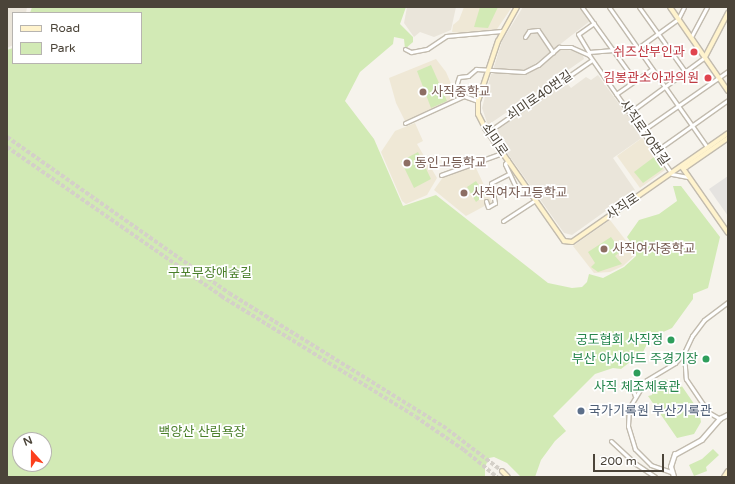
<!DOCTYPE html>
<html>
<head>
<meta charset="utf-8">
<style>
	body { margin:0 }
	#map { position:relative; width:735px; height:484px; overflow:hidden; background:#f6f3ec; font-family:"Varela Round","Noto Sans KR",sans-serif }
	div>[style] { position:absolute }
	.residential>* { inset:0; background:#eae5da }
	.education>* { inset:0; background:#efe8d6 }
	.green>* { inset:0; background:#d2eab5 }
	.parking>* { inset:0; background:#e5e3e0 }
	.secondary-tunnel>* { height:4px; margin-top:-2px; transform-origin:0; background:repeating-linear-gradient(90deg,#d4d0c8 0 4px,transparent 0 6px) }
	.roads { filter:drop-shadow(1px 0 #c2bbae) drop-shadow(-1px 0 #c2bbae) drop-shadow(0 1px #c2bbae) drop-shadow(0 -1px #c2bbae) }
	.minor>* { height:3px; margin:-1.5px; padding:0 1.5px; transform-origin:1.5px; border-radius:1.5px; background:#fff }
	.tertiary>* { height:3.5px; margin:-1.75px; padding:0 1.75px; transform-origin:1.75px; border-radius:1.75px; background:#fff }
	.secondary>* { height:4px; margin:-2px; padding:0 2px; transform-origin:2px; border-radius:2px; background:#fff3cd }
	.dots>* { width:11px; height:11px; translate:-50% -50%; box-sizing:border-box; border:2px solid #fff; border-radius:50% }
	span { translate:-50% -50%; white-space:nowrap; text-align:center; line-height:1.15; -webkit-text-stroke:3.5px #fff; paint-order:stroke }
	.health-label { font-size:13px; color:#be3a42 }
	.right { translate:-100% -50%; text-align:right }
	.education-label { font-size:13px; color:#785e54 }
	.left { translate:0 -50%; text-align:left }
	.street-label { font-size:13px; color:#4b4439 }
	.park-label { font-size:13px; color:#4a7f2a }
	.leisure-label { font-size:13px; color:#27864d }
	.service-label { font-size:13px; color:#4e5e75 }
	.frame { position:absolute; inset:0; border:8px solid #4b4439; pointer-events:none }
	.legend { position:absolute; left:12px; top:12px; width:130px; height:52px; box-sizing:border-box; background:#fff; border:1px solid #b7b4b0; margin:0; padding:5px 7px; list-style:none; font-size:12px; color:#4b4439 }
	.legend li { display:flex; align-items:center; gap:8px; height:20px }
	.legend b { width:20px; border:1px solid #b7b4b0 }
	.north { position:absolute; left:12px; top:432px; width:40px; height:40px; box-sizing:border-box; background:#fff; border:1px solid #b7b4b0; border-radius:50%; rotate:339deg; font-size:11px; font-weight:700; line-height:16px; text-align:center; color:#4b4439 }
	.north::after { content:''; display:block; margin:auto; width:14px; height:18px; background:#fc3f1d; clip-path:polygon(50% 0,100% 100%,50% 72%,0 100%) }
	.scale { position:absolute; left:593px; top:454px; width:71px; height:18px; box-sizing:border-box; border:2px solid #4b4439; border-top:0; padding-left:5px; font-size:12px; line-height:14px; white-space:nowrap; color:#4b4439; -webkit-text-stroke:3px #fff; paint-order:stroke }
</style>
</head>
<body>
<div id="map">
	<div class="residential">
		<i style="clip-path:polygon(7px 7px,27px 7px,26px 13px,13px 13px,13px 45px,7px 48px)"></i>
		<i style="clip-path:polygon(407px 7px,456px 7px,451px 30px,434px 37px,420px 32px,414px 37px,404px 23px)"></i>
		<i style="clip-path:polygon(523px 7px,580px 7px,590px 21px,531px 67px,523px 70px,493px 70px,502px 41px)"></i>
		<i style="clip-path:polygon(560px 49px,576px 51px,583px 56px,584px 59px,488px 125px,482px 108px,491px 74px,502px 72px,524px 74px,535px 70px)"></i>
		<i style="clip-path:polygon(598px 75px,643px 137px,613px 158px,635px 190px,572px 235px,564px 233px,493px 133px,566px 82px,571px 88px,586px 77px,591px 80px)"></i>
	</div>
	<div class="education">
		<i style="clip-path:polygon(464px 7px,512px 7px,497px 29px,464px 34px,452px 32px,453px 25px,459px 20px)"></i>
		<i style="clip-path:polygon(436px 59px,446px 72px,457px 97px,452px 102px,405px 121px,396px 103px,389px 78px)"></i>
		<i style="clip-path:polygon(415px 123px,423px 141px,417px 144px,437px 178px,427px 195px,406px 204px,402px 201px,381px 152px,395px 131px)"></i>
		<i style="clip-path:polygon(642px 138px,665px 170px,640px 188px,617px 156px)"></i>
		<i style="clip-path:polygon(475px 166px,492px 202px,466px 216px,434px 190px,443px 177px)"></i>
		<i style="clip-path:polygon(610px 220px,634px 251px,634px 256px,623px 266px,610px 272px,594px 273px,573px 246px)"></i>
	</div>
	<div class="green">
		<i style="clip-path:polygon(evenodd,32px 7px,406px 7px,400px 24px,413px 37px,413px 42px,405px 49px,404px 39px,394px 37px,393px 44px,360px 72px,345px 101px,374px 139px,403px 206px,436px 195px,548px 283px,572px 288px,582px 287px,587px 282px,589px 274px,603px 278px,624px 267px,636px 256px,636px 250px,627px 237px,639px 220px,659px 214px,677px 201px,673px 186px,681px 186px,720px 237px,708px 288px,693px 294px,693px 299px,672px 328px,650px 338px,643px 352px,621px 369px,613px 368px,595px 374px,553px 416px,566px 431px,555px 441px,541px 460px,535px 477px,521px 477px,507px 463px,494px 457px,489px 458px,485px 467px,485px 477px,7px 477px,7px 50px,13px 48px,13px 63px,141px 63px,141px 13px,30px 13px,32px 7px,20px 440px,44px 440px,44px 464px,20px 464px,20px 440px)"></i>
		<i style="clip-path:polygon(480px 7px,498px 7px,488px 28px,474px 27px)"></i>
		<i style="clip-path:polygon(431px 65px,447px 101px,431px 108px,417px 71px)"></i>
		<i style="clip-path:polygon(418px 152px,431px 179px,414px 188px,401px 161px)"></i>
		<i style="clip-path:polygon(654px 157px,663px 169px,643px 183px,634px 172px)"></i>
		<i style="clip-path:polygon(476px 181px,485px 195px,476px 202px,467px 187px)"></i>
		<i style="clip-path:polygon(611px 237px,621px 251px,615px 256px,622px 264px,598px 272px,591px 267px,595px 263px,588px 252px)"></i>
		<i style="clip-path:polygon(662px 379px,679px 382px,699px 411px,701px 422px,694px 434px,677px 438px,648px 396px,652px 395px,654px 386px)"></i>
		<i style="clip-path:polygon(713px 449px,719px 455px,706px 467px,707px 471px,694px 476px,689px 465px,702px 459px)"></i>
	</div>
	<div class="parking">
		<i style="clip-path:polygon(728px 176px,728px 216px,709px 189px)"></i>
	</div>
	<div class="secondary-tunnel">
		<i style="left:7px;top:137px;width:271px;rotate:35.1deg"></i>
		<i style="left:229px;top:293px;width:252px;rotate:31.9deg"></i>
		<i style="left:443px;top:426px;width:74px;rotate:37.3deg"></i>
		<i style="left:7px;top:147px;width:261px;rotate:34.8deg"></i>
		<i style="left:221px;top:296px;width:229px;rotate:31.8deg"></i>
		<i style="left:416px;top:417px;width:58px;rotate:34.5deg"></i>
		<i style="left:464px;top:450px;width:43px;rotate:39.3deg"></i>
	</div>
	<div class="roads">
		<div class="minor">
			<i style="left:582px;top:7px;width:91px;rotate:54.4deg"></i>
			<i style="left:609px;top:7px;width:171px;rotate:55deg"></i>
			<i style="left:639px;top:7px;width:81px;rotate:54.5deg"></i>
			<i style="left:594px;top:23px;width:19px;rotate:145deg"></i>
			<i style="left:578px;top:34px;width:21px;rotate:59deg"></i>
			<i style="left:589px;top:52px;width:3px;rotate:90deg"></i>
			<i style="left:589px;top:55px;width:145px;rotate:55.1deg"></i>
			<i style="left:672px;top:174px;width:16px;rotate:11deg"></i>
			<i style="left:525px;top:37px;width:7px;rotate:-56deg"></i>
			<i style="left:529px;top:31px;width:9px;rotate:-6deg"></i>
			<i style="left:538px;top:30px;width:27px;rotate:56deg"></i>
			<i style="left:691px;top:37px;width:34px;rotate:-62deg"></i>
			<i style="left:405px;top:49px;width:7px;rotate:27deg"></i>
			<i style="left:411px;top:52px;width:16px;rotate:-11deg"></i>
			<i style="left:427px;top:49px;width:23px;rotate:-34deg"></i>
			<i style="left:446px;top:36px;width:56px;rotate:-5.1deg"></i>
			<i style="left:589px;top:52px;width:49px;rotate:-4.7deg"></i>
			<i style="left:638px;top:48px;width:49px;rotate:-35.9deg"></i>
			<i style="left:678px;top:19px;width:13px;rotate:-63deg"></i>
			<i style="left:457px;top:83px;width:6px;rotate:-72deg"></i>
			<i style="left:459px;top:77px;width:9px;rotate:-6deg"></i>
			<i style="left:468px;top:76px;width:11px;rotate:-41deg"></i>
			<i style="left:476px;top:69px;width:48px;rotate:3.6deg"></i>
			<i style="left:524px;top:72px;width:16px;rotate:-27deg"></i>
			<i style="left:538px;top:65px;width:28px;rotate:-41deg"></i>
			<i style="left:559px;top:47px;width:12px"></i>
			<i style="left:571px;top:47px;width:20px;rotate:24deg"></i>
			<i style="left:616px;top:94px;width:44px;rotate:-34.8deg"></i>
			<i style="left:629px;top:113px;width:94px;rotate:-36.4deg"></i>
			<i style="left:405px;top:123px;width:65px;rotate:-24.6deg"></i>
			<i style="left:464px;top:96px;width:15px;rotate:20deg"></i>
			<i style="left:642px;top:131px;width:105px;rotate:-34.9deg"></i>
			<i style="left:488px;top:132px;width:126px;rotate:-34.7deg"></i>
			<i style="left:656px;top:151px;width:88px;rotate:-35.3deg"></i>
			<i style="left:508px;top:160px;width:5px;rotate:127deg"></i>
			<i style="left:505px;top:164px;width:23px;rotate:65deg"></i>
			<i style="left:441px;top:175px;width:65px;rotate:-19.8deg"></i>
			<i style="left:486px;top:201px;width:6px;rotate:72deg"></i>
			<i style="left:488px;top:207px;width:8px;rotate:-30deg"></i>
			<i style="left:495px;top:203px;width:20px;rotate:-101deg"></i>
			<i style="left:491px;top:183px;width:20px;rotate:-27deg"></i>
			<i style="left:503px;top:221px;width:38px;rotate:-33deg"></i>
			<i style="left:684px;top:353px;width:26px;rotate:86deg"></i>
			<i style="left:686px;top:379px;width:40px;rotate:56deg"></i>
			<i style="left:708px;top:412px;width:14px;rotate:30deg"></i>
			<i style="left:625px;top:386px;width:9px;rotate:27deg"></i>
			<i style="left:633px;top:390px;width:6px;rotate:72deg"></i>
			<i style="left:611px;top:441px;width:34px;rotate:43deg"></i>
			<i style="left:636px;top:464px;width:23px;rotate:34deg"></i>
			<i style="left:671px;top:472px;width:21px;rotate:-161deg"></i>
			<i style="left:651px;top:465px;width:23px;rotate:-135deg"></i>
			<i style="left:635px;top:449px;width:24px;rotate:-107deg"></i>
			<i style="left:628px;top:426px;width:18px;rotate:-87deg"></i>
			<i style="left:629px;top:408px;width:31px;rotate:-59deg"></i>
			<i style="left:645px;top:381px;width:35px;rotate:-31deg"></i>
			<i style="left:675px;top:363px;width:13px;rotate:-48deg"></i>
			<i style="left:684px;top:353px;width:19px;rotate:-65deg"></i>
			<i style="left:692px;top:336px;width:20px;rotate:-53deg"></i>
			<i style="left:704px;top:320px;width:30px;rotate:-37deg"></i>
		</div>
		<div class="tertiary">
			<i style="left:674px;top:477px;width:10px;rotate:-107deg"></i>
			<i style="left:671px;top:467px;width:13px;rotate:-72deg"></i>
			<i style="left:675px;top:455px;width:31px;rotate:-29deg"></i>
			<i style="left:702px;top:440px;width:28px;rotate:-49deg"></i>
			<i style="left:720px;top:419px;width:9px;rotate:-27deg"></i>
		</div>
		<div class="secondary">
			<i style="left:517px;top:7px;width:39px;rotate:119deg"></i>
			<i style="left:498px;top:41px;width:63px;rotate:108.4deg"></i>
			<i style="left:478px;top:101px;width:13px;rotate:90deg"></i>
			<i style="left:478px;top:114px;width:16px;rotate:63deg"></i>
			<i style="left:485px;top:128px;width:138px;rotate:55deg"></i>
			<i style="left:564px;top:241px;width:8px;rotate:7deg"></i>
			<i style="left:572px;top:242px;width:190px;rotate:-34.9deg"></i>
			<i style="left:670px;top:7px;width:102px;rotate:55.4deg"></i>
			<i style="left:705px;top:57px;width:50px;rotate:-62.4deg"></i>
			<i style="left:682px;top:167px;width:80px;rotate:55.1deg"></i>
			<i style="left:682px;top:167px;width:4px"></i>
			<i style="left:686px;top:167px;width:51px;rotate:-34.6deg"></i>
			<i style="left:502px;top:471px;width:8px;rotate:45deg"></i>
			<i style="left:724px;top:477px;width:7px;rotate:-56deg"></i>
		</div>
	</div>
	<div class="dots">
		<i style="left:694px;top:52px;background:#e0444e"></i>
		<i style="left:708px;top:78px;background:#e0444e"></i>
		<i style="left:423px;top:92px;background:#8d6e63"></i>
		<i style="left:407px;top:163px;background:#8d6e63"></i>
		<i style="left:464px;top:193px;background:#8d6e63"></i>
		<i style="left:604px;top:249px;background:#8d6e63"></i>
		<i style="left:671px;top:340px;background:#2e9e5b"></i>
		<i style="left:706px;top:359px;background:#2e9e5b"></i>
		<i style="left:637px;top:373px;background:#2e9e5b"></i>
		<i style="left:581px;top:411px;background:#5c6f8a"></i>
	</div>
	<div class="health-label">
		<span class="right" style="left:685px;top:52px">쉬즈산부인과</span>
		<span class="right" style="left:699px;top:78px">김봉관소아과의원</span>
	</div>
	<div class="education-label">
		<span class="left" style="left:431px;top:92px">사직중학교</span>
		<span class="left" style="left:415px;top:163px">동인고등학교</span>
		<span class="left" style="left:472px;top:193px">사직여자고등학교</span>
		<span class="left" style="left:612px;top:249px">사직여자중학교</span>
	</div>
	<div class="street-label">
		<span style="left:540px;top:96px;rotate:-35deg">쇠미로40번길</span>
		<span style="left:644px;top:133px;rotate:55deg">사직로70번길</span>
		<span style="left:494px;top:140px;rotate:56deg">쇠미로</span>
		<span style="left:623px;top:207px;rotate:-34deg">사직로</span>
	</div>
	<div class="park-label">
		<span style="left:210px;top:273px">구포무장애숲길</span>
		<span style="left:202px;top:432px">백양산 산림욕장</span>
	</div>
	<div class="leisure-label">
		<span class="right" style="left:663px;top:340px">궁도협회 사직정</span>
		<span class="right" style="left:698px;top:359px">부산 아시아드 주경기장</span>
		<span style="left:637px;top:387px">사직 체조체육관</span>
	</div>
	<div class="service-label">
		<span class="left" style="left:589px;top:411px">국가기록원 부산기록관</span>
	</div>
	<div class="frame"></div>
	<ul class="legend">
	<li><b style="height:5px;background:#fff3cd"></b>Road</li>
	<li><b style="height:11px;background:#d2eab5"></b>Park</li>
	</ul>
	<div class="north">N</div>
	<div class="scale">200 m</div>
</div>
</body>
</html>
